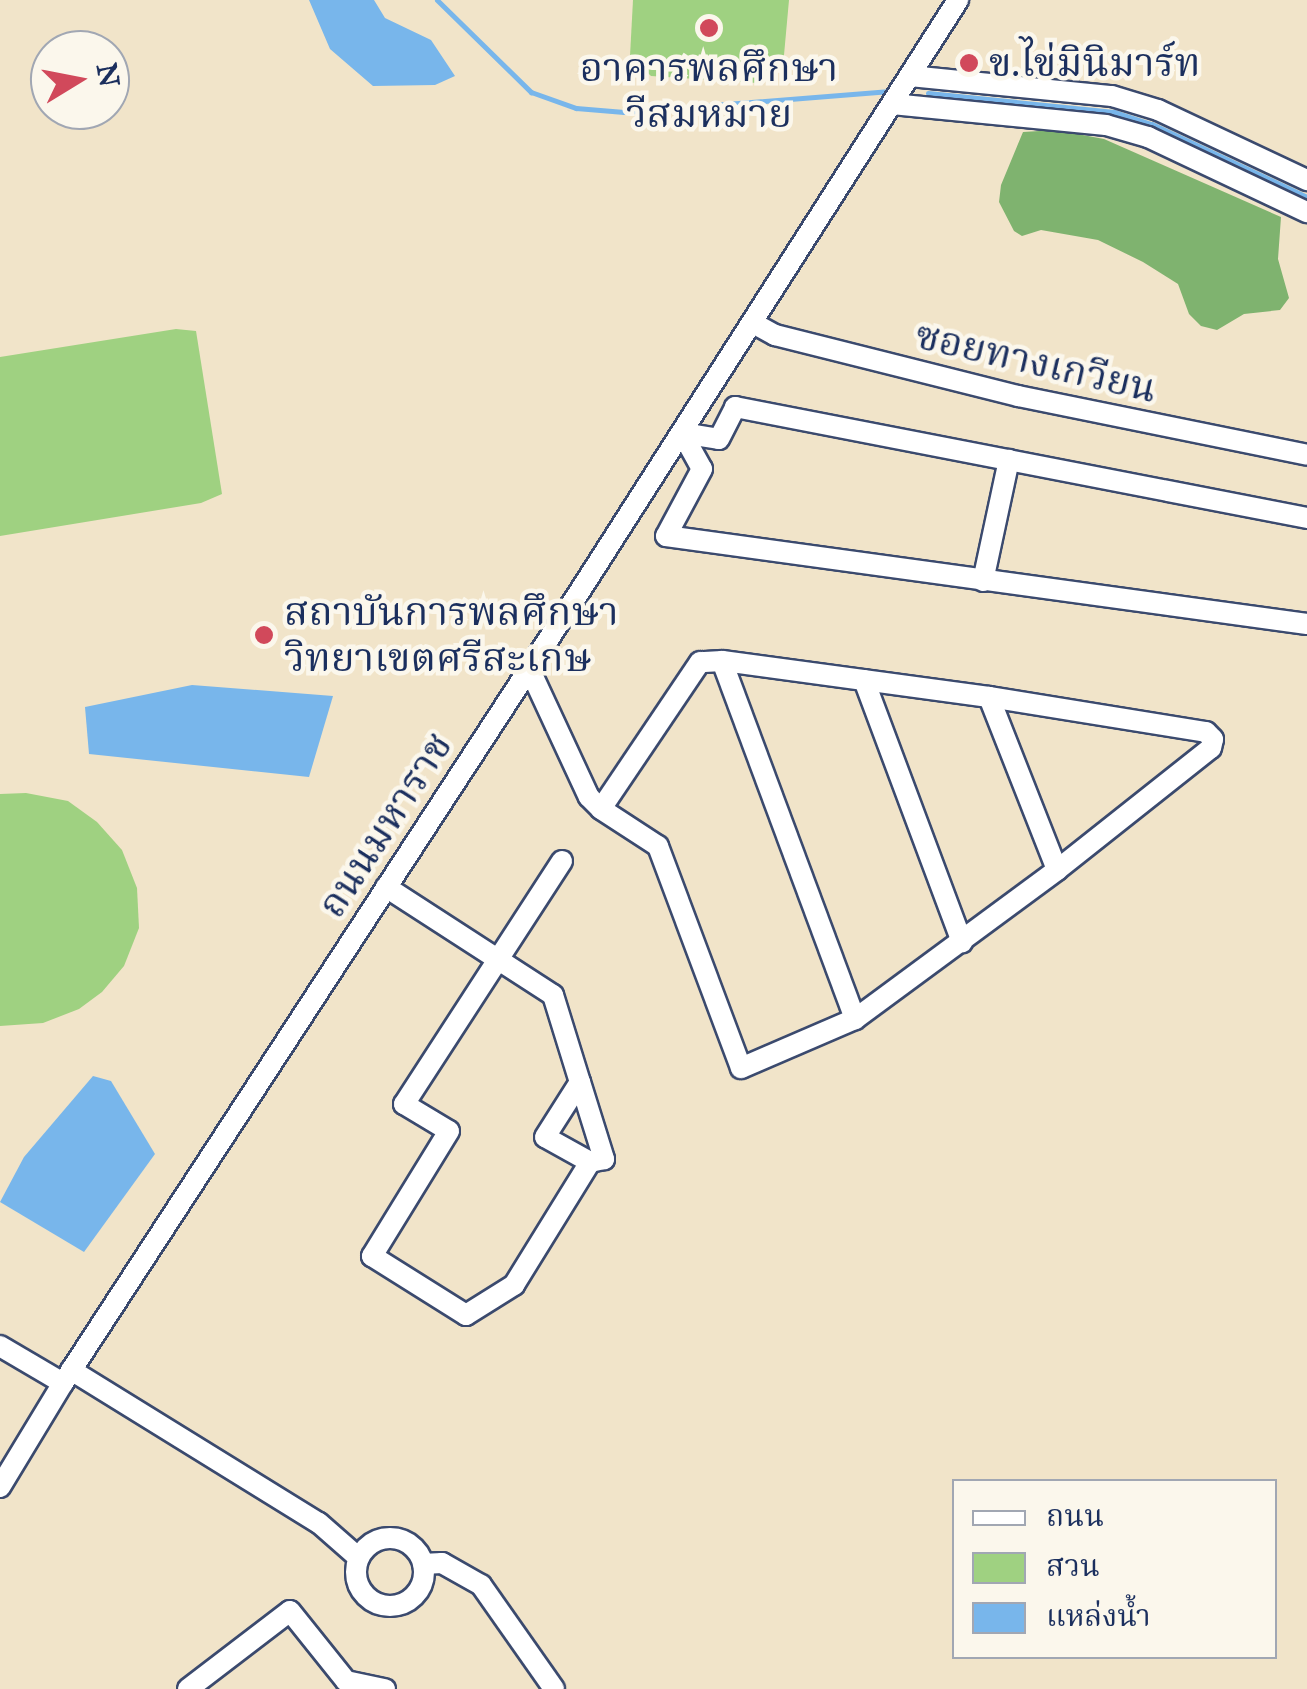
<!DOCTYPE html>
<html>
<head>
<meta charset="utf-8">
<style>
	body { margin:0 }
	#map { position:relative; width:1307px; height:1689px; overflow:hidden; background:#f1e4c9; font-family:"IM FELL Great Primer","Noto Serif Thai",serif }
	div>[style] { position:absolute }
	.green>* { inset:0; background:#9fd181 }
	.forest>* { inset:0; background:#7fb36f }
	.water>* { inset:0; background:#78b6eb }
	.stream>* { height:5px; margin:-2.5px; padding:0 2.5px; transform-origin:2.5px; border-radius:2.5px; background:#78b6eb }
	.roads { filter:drop-shadow(2px 0 #3b4a6e) drop-shadow(-2px 0 #3b4a6e) drop-shadow(0 2px #3b4a6e) drop-shadow(0 -2px #3b4a6e) }
	.minor>* { height:20px; margin:-10px; padding:0 10px; transform-origin:10px; border-radius:10px; background:#fff }
	.minor>.ring { margin:-10px; padding:0; box-sizing:content-box; background:none; border:20px solid #fff; border-radius:50% }
	.dots>* { width:28px; height:28px; translate:-50% -50%; box-sizing:border-box; border:5px solid #fbf7ec; border-radius:50% }
	span { translate:-50% -50%; white-space:nowrap; text-align:center; line-height:1.15; -webkit-text-stroke:9px #fbf7ec; paint-order:stroke }
	.poi-label { font-size:40px; color:#1b2f5e }
	.left { translate:0 -50%; text-align:left }
	.street-label { font-size:40px; color:#1b2f5e }
	.legend { position:absolute; left:952px; top:1479px; width:325px; height:180px; box-sizing:border-box; background:#fbf7ec; border:2px solid #a1a7b3; margin:0; padding:12px 18px; list-style:none; font-size:30px; color:#1b2f5e }
	.legend li { display:flex; align-items:center; gap:20px; height:50px }
	.legend b { width:50px; border:2px solid #a1a7b3 }
	.north { position:absolute; left:30px; top:30px; width:100px; height:100px; box-sizing:border-box; background:#fbf7ec; border:2px solid #a1a7b3; border-radius:50%; rotate:80deg; font-size:28px; font-weight:700; line-height:40px; text-align:center; color:#1b2f5e }
	.north::after { content:''; display:block; margin:auto; width:35px; height:45px; background:#d1495b; clip-path:polygon(50% 0,100% 100%,50% 72%,0 100%) }
</style>
</head>
<body>
<div id="map">
	<div class="green">
		<i style="clip-path:polygon(633px 0,789px 0,783px 66px,757px 83px,651px 76px,630px 56px)"></i>
		<i style="clip-path:polygon(176px 329px,196px 331px,222px 494px,201px 503px,0 536px,0 357px)"></i>
		<i style="clip-path:polygon(26px 793px,68px 801px,97px 822px,122px 850px,137px 888px,139px 928px,124px 966px,102px 992px,79px 1009px,43px 1023px,0 1026px,0 794px)"></i>
	</div>
	<div class="forest">
		<i style="clip-path:polygon(1056px 130px,1104px 139px,1281px 217px,1278px 259px,1289px 298px,1280px 310px,1244px 314px,1217px 330px,1201px 326px,1189px 314px,1178px 284px,1143px 262px,1098px 240px,1041px 230px,1022px 236px,1014px 231px,999px 202px,1001px 185px,1023px 132px)"></i>
	</div>
	<div class="water">
		<i style="clip-path:polygon(309px 0,374px 0,385px 18px,431px 40px,455px 76px,435px 85px,373px 86px,330px 49px)"></i>
		<i style="clip-path:polygon(192px 685px,333px 696px,309px 777px,89px 754px,85px 707px)"></i>
		<i style="clip-path:polygon(93px 1076px,111px 1081px,155px 1154px,84px 1252px,0 1202px,24px 1157px)"></i>
	</div>
	<div class="stream">
		<i style="left:437px;top:0;width:132px;rotate:44.4deg"></i>
		<i style="left:531px;top:92px;width:48px;rotate:19.6deg"></i>
		<i style="left:576px;top:108px;width:48px;rotate:4.8deg"></i>
		<i style="left:624px;top:112px;width:267px;rotate:-4.5deg"></i>
		<i style="left:928px;top:93px;width:187px;rotate:5.8deg"></i>
		<i style="left:1114px;top:112px;width:40px;rotate:18deg"></i>
		<i style="left:1152px;top:124px;width:171px;rotate:25.2deg"></i>
	</div>
	<div class="roads">
		<div class="minor">
			<i style="left:910px;top:76px;width:203px;rotate:5.7deg"></i>
			<i style="left:1112px;top:96px;width:48px;rotate:16.9deg"></i>
			<i style="left:1158px;top:110px;width:165px;rotate:25.2deg"></i>
			<i style="left:892px;top:104px;width:215px;rotate:5.6deg"></i>
			<i style="left:1106px;top:125px;width:44px;rotate:15.9deg"></i>
			<i style="left:1148px;top:137px;width:176px;rotate:25.3deg"></i>
			<i style="left:753px;top:323px;width:25px;rotate:29deg"></i>
			<i style="left:775px;top:335px;width:251px;rotate:14.1deg"></i>
			<i style="left:1018px;top:396px;width:295px;rotate:11.5deg"></i>
			<i style="left:682px;top:433px;width:41px;rotate:60.9deg"></i>
			<i style="left:702px;top:469px;width:76px;rotate:118.2deg"></i>
			<i style="left:666px;top:536px;width:647px;rotate:7.82deg"></i>
			<i style="left:682px;top:433px;width:37px;rotate:9deg"></i>
			<i style="left:719px;top:439px;width:36px;rotate:-63deg"></i>
			<i style="left:735px;top:407px;width:583px;rotate:10.98deg"></i>
			<i style="left:983px;top:581px;width:124px;rotate:-77.9deg"></i>
			<i style="left:722px;top:661px;width:382px;rotate:69.6deg"></i>
			<i style="left:529px;top:668px;width:142px;rotate:65.1deg"></i>
			<i style="left:589px;top:797px;width:17px;rotate:45deg"></i>
			<i style="left:601px;top:809px;width:68px;rotate:33deg"></i>
			<i style="left:658px;top:846px;width:237px;rotate:69.5deg"></i>
			<i style="left:741px;top:1068px;width:124px;rotate:-23.3deg"></i>
			<i style="left:855px;top:1019px;width:251px;rotate:-36.4deg"></i>
			<i style="left:1057px;top:870px;width:196px;rotate:-38.4deg"></i>
			<i style="left:1211px;top:748px;width:9px;rotate:-77deg"></i>
			<i style="left:1213px;top:739px;width:10px;rotate:-135deg"></i>
			<i style="left:1206px;top:732px;width:220px;rotate:-170.8deg"></i>
			<i style="left:989px;top:697px;width:269px;rotate:-172.3deg"></i>
			<i style="left:722px;top:661px;width:22px;rotate:177deg"></i>
			<i style="left:700px;top:662px;width:177px;rotate:124deg"></i>
			<i style="left:864px;top:680px;width:280px;rotate:69.5deg"></i>
			<i style="left:989px;top:697px;width:186px;rotate:68.5deg"></i>
			<i style="left:562px;top:861px;width:290px;rotate:123deg"></i>
			<i style="left:404px;top:1104px;width:52px;rotate:31deg"></i>
			<i style="left:449px;top:1131px;width:147px;rotate:121.6deg"></i>
			<i style="left:372px;top:1256px;width:111px;rotate:32.1deg"></i>
			<i style="left:466px;top:1315px;width:57px;rotate:-32deg"></i>
			<i style="left:514px;top:1285px;width:145px;rotate:-58.3deg"></i>
			<i style="left:386px;top:887px;width:199px;rotate:32.9deg"></i>
			<i style="left:553px;top:995px;width:91px;rotate:72.8deg"></i>
			<i style="left:580px;top:1082px;width:81px;rotate:72.7deg"></i>
			<i style="left:604px;top:1159px;width:14px;rotate:168deg"></i>
			<i style="left:590px;top:1162px;width:51px;rotate:-150.9deg"></i>
			<i style="left:545px;top:1137px;width:65px;rotate:-57.5deg"></i>
			<i style="left:0;top:1346px;width:73px;rotate:30.4deg"></i>
			<i style="left:71px;top:1370px;width:291px;rotate:31.7deg"></i>
			<i style="left:319px;top:1523px;width:53px;rotate:41.2deg"></i>
			<i style="left:0;top:1487px;width:122px;rotate:-58.8deg"></i>
			<i style="left:63px;top:1383px;width:959px;rotate:-56.87deg"></i>
			<i style="left:587px;top:580px;width:689px;rotate:-57.39deg"></i>
			<i class="ring" style="left:356px;top:1538px;width:48px;height:48px"></i>
			<i style="left:423px;top:1564px;width:19px;rotate:-3deg"></i>
			<i style="left:442px;top:1563px;width:45px;rotate:29.4deg"></i>
			<i style="left:481px;top:1585px;width:127px;rotate:54.9deg"></i>
			<i style="left:188px;top:1689px;width:128px;rotate:-37.4deg"></i>
			<i style="left:290px;top:1611px;width:90px;rotate:51.3deg"></i>
			<i style="left:346px;top:1681px;width:40px;rotate:12deg"></i>
		</div>
	</div>
	<div class="dots">
		<i style="left:709px;top:28px;background:#d1495b"></i>
		<i style="left:969px;top:63px;background:#d1495b"></i>
		<i style="left:264px;top:635px;background:#d1495b"></i>
	</div>
	<div class="poi-label">
		<span class="left" style="left:989px;top:63px">ข.ไข่มินิมาร์ท</span>
		<span style="left:709px;top:91px">อาคารพลศึกษา<br>วีสมหมาย</span>
		<span class="left" style="left:284px;top:635px">สถาบันการพลศึกษา<br>วิทยาเขตศรีสะเกษ</span>
	</div>
	<div class="street-label">
		<span style="left:1036px;top:362px;rotate:13deg">ซอยทางเกวียน</span>
		<span style="left:385px;top:825px;rotate:-57deg">ถนนมหาราช</span>
	</div>
	<ul class="legend">
	<li><b style="height:12px;background:#fff"></b>ถนน</li>
	<li><b style="height:28px;background:#9fd181"></b>สวน</li>
	<li><b style="height:28px;background:#78b6eb"></b>แหล่งน้ำ</li>
	</ul>
	<div class="north">N</div>
</div>
</body>
</html>
